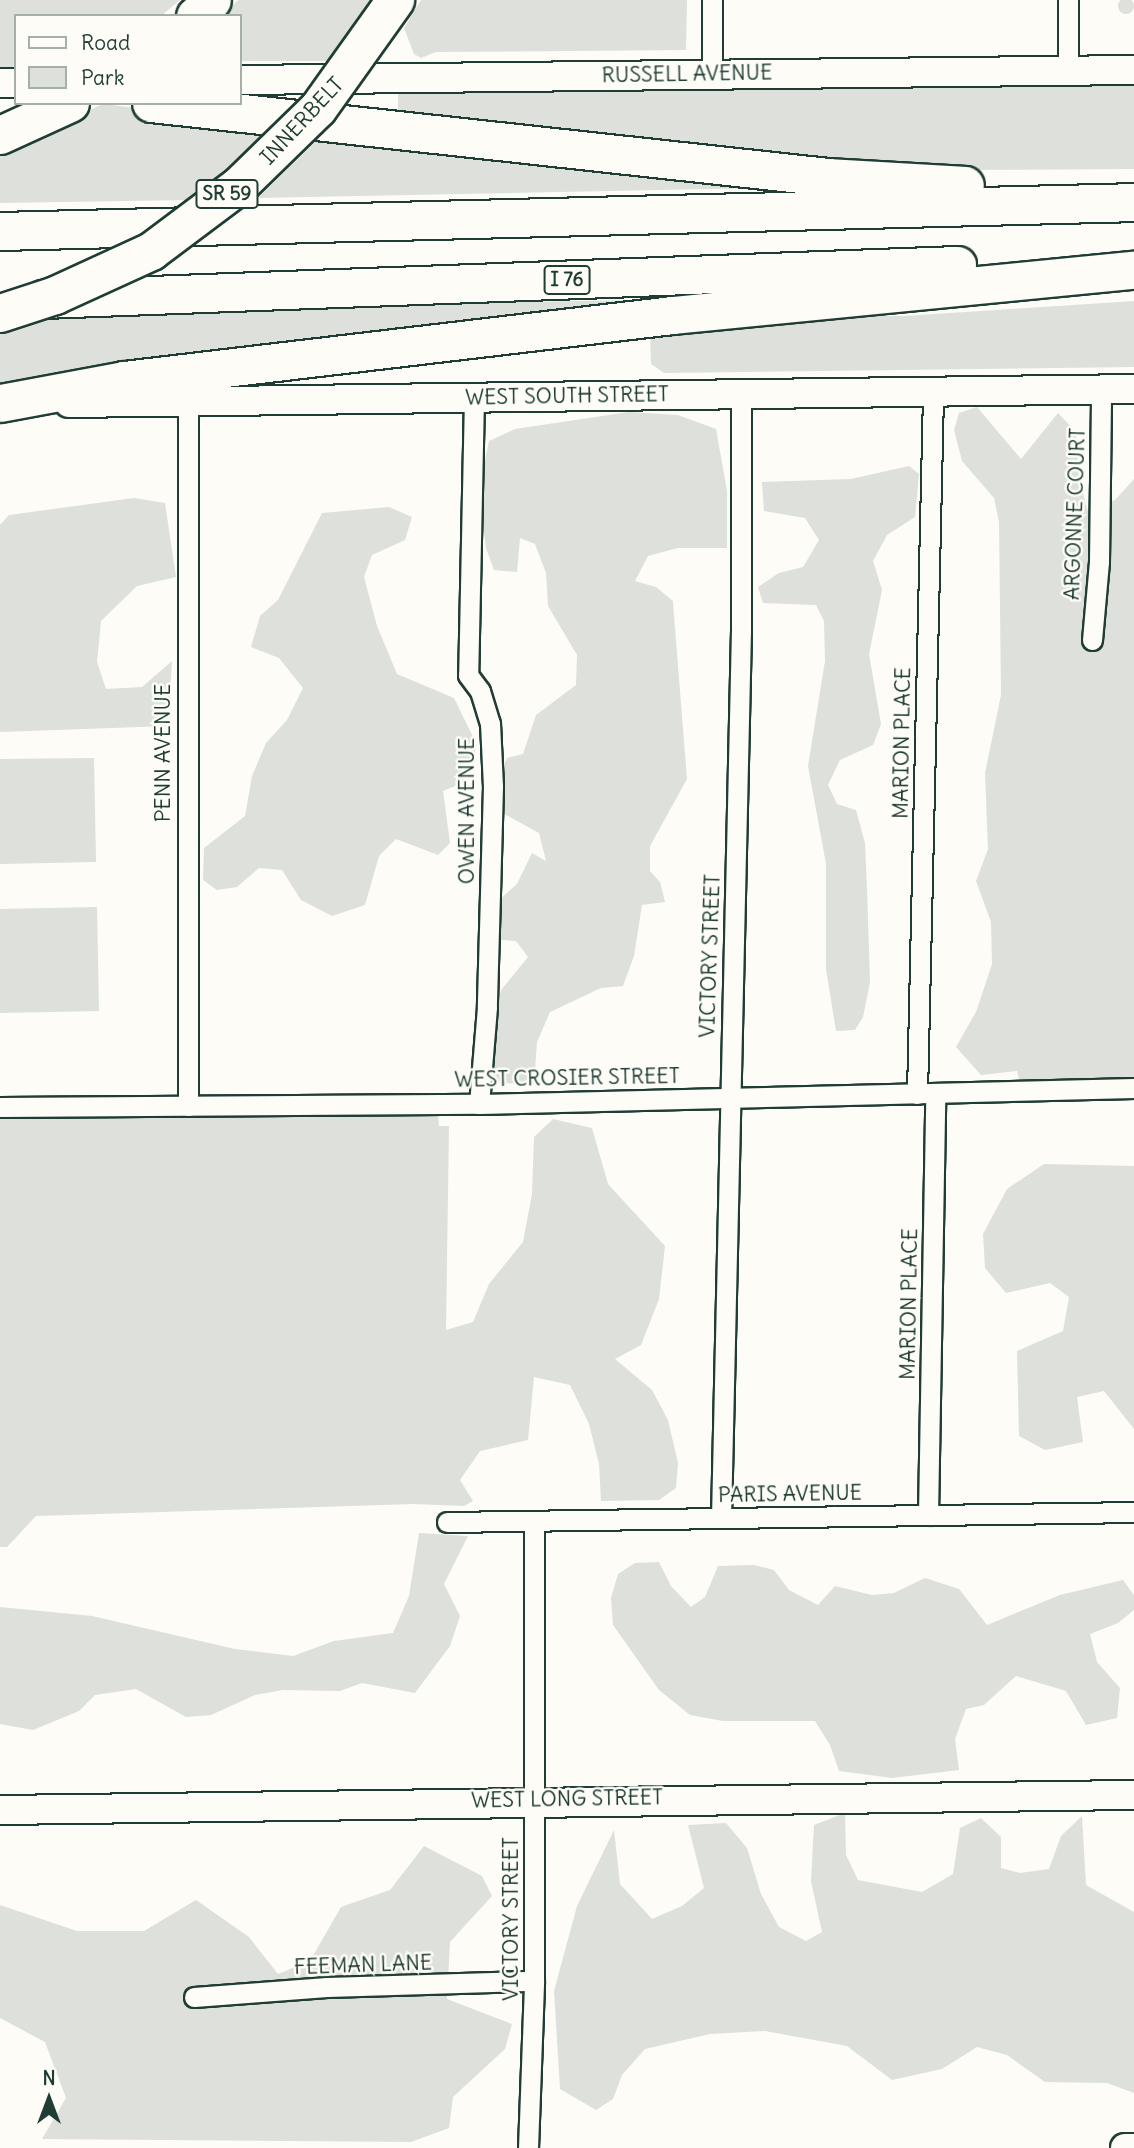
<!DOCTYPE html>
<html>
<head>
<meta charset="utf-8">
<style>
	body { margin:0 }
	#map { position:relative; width:1134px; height:2148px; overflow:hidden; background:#fdfcf7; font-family:Delius,sans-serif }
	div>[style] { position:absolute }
	.green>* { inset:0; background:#dde0db }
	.round { border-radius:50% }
	.roads { filter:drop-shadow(2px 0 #1f3d34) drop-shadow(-2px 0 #1f3d34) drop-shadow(0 2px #1f3d34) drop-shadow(0 -2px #1f3d34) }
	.street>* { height:19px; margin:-9.5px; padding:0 9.5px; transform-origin:9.5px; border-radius:9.5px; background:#fdfcf7 }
	.secondary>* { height:28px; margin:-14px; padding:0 14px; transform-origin:14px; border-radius:14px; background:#fdfcf7 }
	.highway>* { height:37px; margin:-18.5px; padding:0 18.5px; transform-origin:18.5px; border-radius:18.5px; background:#fdfcf7 }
	.bridges { filter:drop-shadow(2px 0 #1f3d34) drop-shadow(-2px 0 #1f3d34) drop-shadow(0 2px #1f3d34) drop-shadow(0 -2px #1f3d34) }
	.highway-bridge>* { height:37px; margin:-18.5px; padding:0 18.5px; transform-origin:18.5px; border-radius:18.5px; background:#fdfcf7 }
	span { translate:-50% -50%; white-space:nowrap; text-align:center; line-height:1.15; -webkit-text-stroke:5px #fdfcf7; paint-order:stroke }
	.shield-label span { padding:2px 5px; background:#fdfcf7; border:2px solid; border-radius:5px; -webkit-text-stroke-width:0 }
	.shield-label { font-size:19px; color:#1f3d34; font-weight:700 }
	.street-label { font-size:21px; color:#1f3d34 }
	.legend { position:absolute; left:14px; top:14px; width:228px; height:91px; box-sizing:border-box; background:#fdfcf7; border:2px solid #a4b0a9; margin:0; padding:9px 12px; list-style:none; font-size:21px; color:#1f3d34 }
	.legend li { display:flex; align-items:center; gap:14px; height:35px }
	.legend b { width:35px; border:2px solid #a4b0a9 }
	.north { position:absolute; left:14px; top:2064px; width:70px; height:70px; -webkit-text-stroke:5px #fdfcf7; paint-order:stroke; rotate:0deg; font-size:19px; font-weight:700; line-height:28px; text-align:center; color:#1f3d34 }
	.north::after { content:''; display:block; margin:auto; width:24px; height:32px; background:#1f3d34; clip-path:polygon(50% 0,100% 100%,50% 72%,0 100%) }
</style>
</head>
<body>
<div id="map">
	<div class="green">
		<i class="round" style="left:1118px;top:-2px;width:16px;height:16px"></i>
		<i style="clip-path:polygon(0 0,180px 0,161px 16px,16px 16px,16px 68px,0 69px)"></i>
		<i style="clip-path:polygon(238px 0,374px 0,335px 61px,240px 61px,240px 16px,222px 16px)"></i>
		<i style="clip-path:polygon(421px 0,687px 0,686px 50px,436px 52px,421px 58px,414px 54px,404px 28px)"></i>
		<i style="clip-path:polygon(1134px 79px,1134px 169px,949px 170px,398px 114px,398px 90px)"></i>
		<i style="clip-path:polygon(103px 104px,277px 125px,191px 200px,0 203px,0 150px)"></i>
		<i style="clip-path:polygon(327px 131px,766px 188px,258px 198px)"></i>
		<i style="clip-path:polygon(752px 298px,143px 368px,0 383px,0 331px,69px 310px)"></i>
		<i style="clip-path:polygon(1134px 301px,1134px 367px,664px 373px,651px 364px,650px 330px,736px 316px,905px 316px)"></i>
		<i style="clip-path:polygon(977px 407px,1021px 459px,1058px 413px,1076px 432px,1079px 478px,1088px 512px,1115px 500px,1134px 479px,1134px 1079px,1020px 1082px,1017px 1071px,981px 1075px,956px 1047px,976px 1012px,992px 964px,991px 922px,976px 881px,988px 849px,985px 773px,1001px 695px,999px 522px,994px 498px,962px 461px,954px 430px,959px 413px)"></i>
		<i style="clip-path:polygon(629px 412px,678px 415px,716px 429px,727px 491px,727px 548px,678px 548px,648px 556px,635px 581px,656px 587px,673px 601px,674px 616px,687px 779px,650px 846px,650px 871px,660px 882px,665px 902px,642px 905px,634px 956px,623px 986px,601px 988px,550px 1012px,537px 1042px,534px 1085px,490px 1082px,495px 1008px,501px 990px,528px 957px,516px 941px,502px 940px,493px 929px,500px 899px,517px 884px,532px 853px,546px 861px,539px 833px,499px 811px,499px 775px,507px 758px,523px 754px,536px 715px,576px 685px,577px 655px,548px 606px,546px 573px,535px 544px,520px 538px,517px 572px,494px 570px,486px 548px,481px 511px,483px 470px,489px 441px,515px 429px)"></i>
		<i style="clip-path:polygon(909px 466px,919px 474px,915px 517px,887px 535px,873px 561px,882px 590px,869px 654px,881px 724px,873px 745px,840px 760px,828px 785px,837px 804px,856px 810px,865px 843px,867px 889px,870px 982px,863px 1017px,855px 1030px,836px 1031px,826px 969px,826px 864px,808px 766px,825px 661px,824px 621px,816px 605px,763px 603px,758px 587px,779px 573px,803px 567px,819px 540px,805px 518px,764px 511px,762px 482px,851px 479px)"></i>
		<i style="clip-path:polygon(134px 498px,165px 503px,176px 577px,137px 586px,101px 621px,97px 662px,106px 689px,142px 687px,172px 661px,168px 726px,0 732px,0 525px,9px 515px)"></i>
		<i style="clip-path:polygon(389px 507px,412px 517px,405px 540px,372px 555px,364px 577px,377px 626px,397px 674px,454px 698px,477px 745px,467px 781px,443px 791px,450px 843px,438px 855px,396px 839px,379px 856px,365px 905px,332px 916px,301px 900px,282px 870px,259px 868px,237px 887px,217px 890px,203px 880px,204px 848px,245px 816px,252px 776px,266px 743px,287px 720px,303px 688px,279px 658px,251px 647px,260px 616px,278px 600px,322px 513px)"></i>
		<i style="clip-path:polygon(94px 758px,96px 862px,0 864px,0 759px)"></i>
		<i style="clip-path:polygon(97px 907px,99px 1011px,0 1013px,0 909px)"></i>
		<i style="clip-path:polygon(438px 1114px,439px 1126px,449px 1126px,446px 1330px,473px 1322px,489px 1284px,523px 1242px,532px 1194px,534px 1137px,553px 1119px,592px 1128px,608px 1184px,665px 1246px,659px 1299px,641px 1345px,615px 1359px,652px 1390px,668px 1420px,678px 1463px,676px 1488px,659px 1500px,601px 1501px,599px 1464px,589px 1424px,570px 1385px,534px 1377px,528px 1440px,480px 1451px,460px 1480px,473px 1501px,464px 1506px,413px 1504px,36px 1516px,7px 1547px,0 1547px,0 1116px)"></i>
		<i style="clip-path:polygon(1044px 1164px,1134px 1166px,1134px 1429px,1104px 1391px,1077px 1397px,1083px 1442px,1045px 1450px,1019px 1436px,1017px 1351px,1063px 1331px,1069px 1297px,1050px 1283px,1006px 1293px,985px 1268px,983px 1234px,1007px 1189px)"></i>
		<i style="clip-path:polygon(419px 1533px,468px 1536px,444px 1584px,460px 1616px,450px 1646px,415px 1693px,362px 1683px,340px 1691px,283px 1690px,255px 1695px,211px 1715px,186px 1717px,136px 1689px,95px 1695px,79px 1711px,33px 1730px,0 1724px,0 1607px,92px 1616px,235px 1649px,293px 1656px,334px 1641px,393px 1633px,409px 1596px)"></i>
		<i style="clip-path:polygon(659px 1562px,671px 1586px,691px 1607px,705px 1597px,718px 1566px,754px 1565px,774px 1570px,789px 1590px,818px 1605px,835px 1586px,872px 1595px,894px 1593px,925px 1578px,959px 1589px,987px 1625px,1060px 1595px,1123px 1580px,1134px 1595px,1134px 1610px,1118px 1623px,1090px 1634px,1097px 1662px,1120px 1688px,1117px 1718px,1086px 1725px,1066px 1691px,1016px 1676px,984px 1705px,966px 1709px,955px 1739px,959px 1770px,892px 1778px,839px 1771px,830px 1745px,815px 1721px,723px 1721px,690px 1715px,659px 1690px,613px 1625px,611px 1598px,618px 1574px,635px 1563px)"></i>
		<i style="clip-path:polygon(845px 1813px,846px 1855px,858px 1880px,922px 1892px,953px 1874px,960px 1828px,981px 1818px,1001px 1837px,1001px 1868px,1020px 1873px,1049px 1869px,1061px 1836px,1082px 1816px,1086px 1885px,1134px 1912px,1134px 2093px,1107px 2083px,1045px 2082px,1007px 2055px,977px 2047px,942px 2069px,892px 2080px,847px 2046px,765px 2031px,710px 2034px,645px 2049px,622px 2075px,613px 2099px,596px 2110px,560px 2089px,554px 1991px,577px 1906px,614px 1830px,620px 1884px,652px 1919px,682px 1906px,704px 1888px,688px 1825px,726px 1823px,747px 1848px,761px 1894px,779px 1927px,806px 1941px,822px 1932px,811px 1881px,814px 1825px)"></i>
		<i style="clip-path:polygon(424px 1846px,482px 1876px,492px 1896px,450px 1942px,447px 1999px,512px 2024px,505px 2049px,453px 2097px,449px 2128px,411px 2142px,42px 2139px,66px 2098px,45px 2042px,0 2018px,0 1905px,77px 1931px,144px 1931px,196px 1900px,249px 1937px,278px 1974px,310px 1961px,341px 1907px,390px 1890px)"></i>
	</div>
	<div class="roads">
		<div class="street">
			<i style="left:1068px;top:71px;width:71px;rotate:-90deg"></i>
			<i style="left:712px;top:73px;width:73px;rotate:-90deg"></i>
			<i style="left:474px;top:397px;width:278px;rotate:91.2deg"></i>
			<i style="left:468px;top:675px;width:20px;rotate:53deg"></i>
			<i style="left:480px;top:691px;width:34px;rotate:73deg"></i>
			<i style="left:490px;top:723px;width:63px;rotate:87.3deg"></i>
			<i style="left:493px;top:786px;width:221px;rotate:91.6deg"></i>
			<i style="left:487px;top:1007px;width:97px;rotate:94.7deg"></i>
			<i style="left:188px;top:400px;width:706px;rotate:90deg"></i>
			<i style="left:1092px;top:640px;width:78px;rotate:-84.9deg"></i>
			<i style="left:1099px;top:562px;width:173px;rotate:-89.3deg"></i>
			<i style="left:917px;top:1094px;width:701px;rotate:-88.69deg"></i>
			<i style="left:0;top:1107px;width:479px;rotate:-0.4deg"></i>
			<i style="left:479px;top:1104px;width:655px;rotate:-1.4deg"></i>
			<i style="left:928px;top:1515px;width:422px;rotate:-89deg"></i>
			<i style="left:721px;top:1518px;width:887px;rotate:-88.71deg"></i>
			<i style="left:741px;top:631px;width:236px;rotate:-90deg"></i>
			<i style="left:447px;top:1522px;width:687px;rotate:-0.83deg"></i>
			<i style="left:194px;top:1997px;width:133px;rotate:-4.3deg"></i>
			<i style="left:327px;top:1987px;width:207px;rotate:-1.7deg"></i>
			<i style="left:528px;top:2148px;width:167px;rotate:-87.9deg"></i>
			<i style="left:534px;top:1981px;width:460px;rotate:-90deg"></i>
		</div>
		<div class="secondary">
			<i style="left:240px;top:80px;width:894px;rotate:-0.64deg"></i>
			<i style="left:0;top:83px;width:16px"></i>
			<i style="left:69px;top:403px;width:1065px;rotate:-0.75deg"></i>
			<i style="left:0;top:1810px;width:1134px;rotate:-0.76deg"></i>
			<i style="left:1125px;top:2148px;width:9px"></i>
		</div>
		<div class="highway">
			<i style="left:195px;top:16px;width:23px;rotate:-43deg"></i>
			<i style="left:151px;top:103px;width:681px;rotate:6.24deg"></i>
			<i style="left:828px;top:177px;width:137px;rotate:3.3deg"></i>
			<i style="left:0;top:135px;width:77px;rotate:-24.6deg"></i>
			<i style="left:0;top:231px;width:1134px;rotate:-1.46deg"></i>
			<i style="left:43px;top:299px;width:915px;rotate:-2.13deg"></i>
			<i style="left:0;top:403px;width:126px;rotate:-10.5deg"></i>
			<i style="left:124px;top:380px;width:552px;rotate:-6.76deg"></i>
			<i style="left:672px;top:315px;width:464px;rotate:-5.6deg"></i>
		</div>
	</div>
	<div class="bridges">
		<div class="highway-bridge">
			<i style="left:0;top:313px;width:58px;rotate:-18.1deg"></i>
			<i style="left:55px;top:295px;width:106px;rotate:-24.6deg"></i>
			<i style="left:151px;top:251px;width:110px;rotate:-36.9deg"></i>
			<i style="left:239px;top:185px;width:110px;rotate:-44.3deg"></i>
			<i style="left:318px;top:108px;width:133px;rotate:-54.5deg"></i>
		</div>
	</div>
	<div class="shield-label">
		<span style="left:227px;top:194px">SR 59</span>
		<span style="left:567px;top:280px">I 76</span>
	</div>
	<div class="street-label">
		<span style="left:687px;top:74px;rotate:-1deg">RUSSELL AVENUE</span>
		<span style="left:302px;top:121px;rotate:-47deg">INNERBELT</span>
		<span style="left:567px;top:396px;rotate:-1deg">WEST SOUTH STREET</span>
		<span style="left:1075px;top:514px;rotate:-88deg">ARGONNE COURT</span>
		<span style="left:902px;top:743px;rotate:-89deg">MARION PLACE</span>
		<span style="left:163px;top:753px;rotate:-90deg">PENN AVENUE</span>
		<span style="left:467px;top:811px;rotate:-90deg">OWEN AVENUE</span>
		<span style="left:710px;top:956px;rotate:-88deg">VICTORY STREET</span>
		<span style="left:567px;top:1078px;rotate:-1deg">WEST CROSIER STREET</span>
		<span style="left:909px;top:1304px;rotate:-89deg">MARION PLACE</span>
		<span style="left:790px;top:1494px;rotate:-1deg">PARIS AVENUE</span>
		<span style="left:567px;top:1799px;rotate:-1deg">WEST LONG STREET</span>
		<span style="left:511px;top:1919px;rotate:-90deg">VICTORY STREET</span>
		<span style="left:363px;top:1965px;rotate:-2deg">FEEMAN LANE</span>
	</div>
	<ul class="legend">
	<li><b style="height:9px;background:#fdfcf7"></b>Road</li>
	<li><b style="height:19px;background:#dde0db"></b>Park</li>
	</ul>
	<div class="north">N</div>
</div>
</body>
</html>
